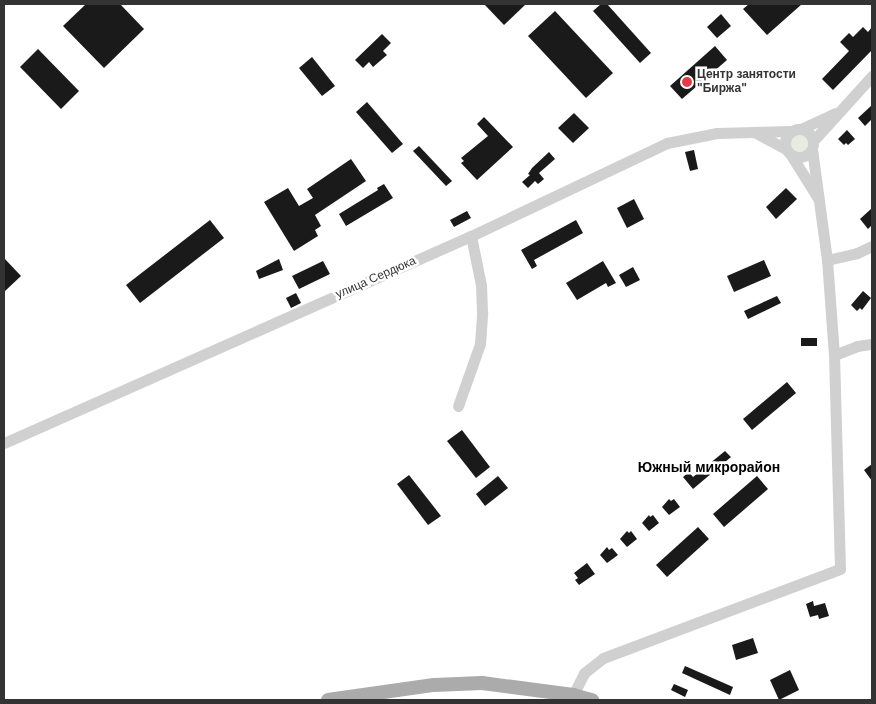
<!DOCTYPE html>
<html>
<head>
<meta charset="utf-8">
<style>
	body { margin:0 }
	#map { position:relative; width:876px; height:704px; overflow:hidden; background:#fff; font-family:Arial,sans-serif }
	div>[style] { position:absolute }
	.green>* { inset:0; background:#e6ecdf }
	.round { border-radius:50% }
	.building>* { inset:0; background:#1a1a1a }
	.minor>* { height:11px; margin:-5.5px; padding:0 5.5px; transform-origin:5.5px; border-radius:5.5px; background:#d0d0d0 }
	.minor>.ring { margin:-5.5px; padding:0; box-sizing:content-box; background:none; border:11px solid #d0d0d0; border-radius:50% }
	.major>* { height:14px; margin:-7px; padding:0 7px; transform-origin:7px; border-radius:7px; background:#ababab }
	.dots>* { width:14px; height:14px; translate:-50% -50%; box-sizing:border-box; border:2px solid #fff; border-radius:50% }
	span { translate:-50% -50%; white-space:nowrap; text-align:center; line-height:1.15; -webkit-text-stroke:5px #fff; paint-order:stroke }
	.poi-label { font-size:12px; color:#333; font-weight:700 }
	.left { translate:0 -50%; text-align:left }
	.street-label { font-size:12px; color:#333 }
	.neighbourhood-label { font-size:14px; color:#000; font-weight:700 }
	.frame { position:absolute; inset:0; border:5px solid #333; pointer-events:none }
</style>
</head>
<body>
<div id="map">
	<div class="green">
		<i class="round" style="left:790px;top:134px;width:18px;height:18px"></i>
	</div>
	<div class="building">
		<i style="clip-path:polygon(86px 4px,120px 4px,144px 29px,104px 68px,63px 26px)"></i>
		<i style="clip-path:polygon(484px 4px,526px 4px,504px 25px)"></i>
		<i style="clip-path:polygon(601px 4px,607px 4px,651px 53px,640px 63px,593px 11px)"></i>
		<i style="clip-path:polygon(749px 4px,802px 4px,767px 35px,743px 9px)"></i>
		<i style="clip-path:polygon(555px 11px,613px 73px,586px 98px,528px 36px)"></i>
		<i style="clip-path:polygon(721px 14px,731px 26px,717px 38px,707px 27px)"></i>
		<i style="clip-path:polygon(863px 27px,868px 32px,872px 27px,872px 50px,833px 90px,822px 79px,849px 51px,840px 42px,849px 33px,853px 37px)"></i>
		<i style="clip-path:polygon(382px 34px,391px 43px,383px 51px,387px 55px,373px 67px,369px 62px,363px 68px,355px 60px)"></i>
		<i style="clip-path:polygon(715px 46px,727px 60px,682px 99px,670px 86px)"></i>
		<i style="clip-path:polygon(38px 49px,79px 91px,61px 109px,20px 67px)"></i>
		<i style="clip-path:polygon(312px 57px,335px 86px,322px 96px,299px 68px)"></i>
		<i style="clip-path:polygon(367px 102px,403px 144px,392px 153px,356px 112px)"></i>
		<i style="clip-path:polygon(872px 105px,872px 119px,865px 126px,858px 118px)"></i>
		<i style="clip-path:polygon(574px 113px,589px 128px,573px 143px,558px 128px)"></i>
		<i style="clip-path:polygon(484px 117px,513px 147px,477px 180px,461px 163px,464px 161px,461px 158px,488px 136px,477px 124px)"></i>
		<i style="clip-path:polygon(847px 130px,855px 139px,848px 145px,846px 143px,844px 145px,838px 139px)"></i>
		<i style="clip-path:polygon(419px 146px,452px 181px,446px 186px,413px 151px)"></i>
		<i style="clip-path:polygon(694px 150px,698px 169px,690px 171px,685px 152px)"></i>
		<i style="clip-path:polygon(549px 152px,555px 159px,539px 173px,544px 179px,538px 184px,535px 181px,528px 188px,522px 182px,530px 175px,528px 174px,532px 168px)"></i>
		<i style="clip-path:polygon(351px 159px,366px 181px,315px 215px,321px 226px,315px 230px,318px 236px,294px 251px,264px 202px,288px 188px,299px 206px,313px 198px,307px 189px)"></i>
		<i style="clip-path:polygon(384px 184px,393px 198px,346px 226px,339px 214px,378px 190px,377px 188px)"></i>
		<i style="clip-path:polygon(786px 188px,797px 199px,776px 219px,766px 207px)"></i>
		<i style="clip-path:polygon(634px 199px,644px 219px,627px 228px,617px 208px)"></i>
		<i style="clip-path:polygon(872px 208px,872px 225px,868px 229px,860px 219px)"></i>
		<i style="clip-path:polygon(467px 211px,471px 218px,454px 227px,450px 220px)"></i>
		<i style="clip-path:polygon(210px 220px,224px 238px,140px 303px,126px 285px)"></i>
		<i style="clip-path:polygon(576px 220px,583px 233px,534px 260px,537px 266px,532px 269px,521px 250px)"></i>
		<i style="clip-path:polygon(4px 258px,21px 276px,4px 292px)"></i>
		<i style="clip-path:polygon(279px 259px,283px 270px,259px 279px,256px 271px)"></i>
		<i style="clip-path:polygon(764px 260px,771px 276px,734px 292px,727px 276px)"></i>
		<i style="clip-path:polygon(323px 261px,330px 274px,299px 289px,292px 276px)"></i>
		<i style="clip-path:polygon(603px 261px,616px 283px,608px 287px,606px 283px,577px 300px,566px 283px)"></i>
		<i style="clip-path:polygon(633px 267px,640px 280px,626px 287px,619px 275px)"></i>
		<i style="clip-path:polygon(863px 291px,871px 298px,862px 310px,860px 308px,857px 311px,851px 305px)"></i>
		<i style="clip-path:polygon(296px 293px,301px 303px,291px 308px,286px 298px)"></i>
		<i style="clip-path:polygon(777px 296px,781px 303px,748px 319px,744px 311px)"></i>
		<i style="clip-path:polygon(801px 338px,817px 338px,817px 346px,801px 346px)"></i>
		<i style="clip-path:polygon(787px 382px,796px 393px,752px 430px,743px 419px)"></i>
		<i style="clip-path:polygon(462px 430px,490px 467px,476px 478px,447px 441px)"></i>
		<i style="clip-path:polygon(725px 451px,731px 457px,693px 489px,683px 477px,689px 472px,693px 477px)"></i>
		<i style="clip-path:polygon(872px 464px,872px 481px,864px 470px)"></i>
		<i style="clip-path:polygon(409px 475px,441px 516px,428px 525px,397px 484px)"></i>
		<i style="clip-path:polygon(498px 476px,508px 488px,485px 506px,476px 494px)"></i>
		<i style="clip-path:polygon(757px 476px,768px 489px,724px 527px,713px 514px)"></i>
		<i style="clip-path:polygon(669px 499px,671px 501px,674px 499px,680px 507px,669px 515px,662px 507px)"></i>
		<i style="clip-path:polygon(649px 515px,650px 517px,653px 515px,659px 523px,649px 531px,642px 523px)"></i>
		<i style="clip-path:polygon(698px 527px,709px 539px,667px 577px,656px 565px)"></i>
		<i style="clip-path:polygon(627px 531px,629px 533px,631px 531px,637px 539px,627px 547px,620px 539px)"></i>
		<i style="clip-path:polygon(607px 547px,609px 550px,612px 548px,618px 555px,607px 563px,600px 555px)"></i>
		<i style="clip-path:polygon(587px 563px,595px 574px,579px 585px,575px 580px,578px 578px,574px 573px)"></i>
		<i style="clip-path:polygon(813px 601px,814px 606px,825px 603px,829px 616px,819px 619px,818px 615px,810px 617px,806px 604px)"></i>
		<i style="clip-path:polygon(753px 638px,758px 653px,736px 660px,732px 645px)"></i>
		<i style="clip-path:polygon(685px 666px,733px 687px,730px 695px,682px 673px)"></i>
		<i style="clip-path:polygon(790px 670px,799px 690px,779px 700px,770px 680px)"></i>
		<i style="clip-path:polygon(674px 684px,688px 690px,685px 697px,671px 690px)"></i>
	</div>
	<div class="minor">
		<i class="ring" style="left:785px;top:129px;width:17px;height:17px"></i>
		<i style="left:801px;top:129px;width:38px;rotate:-25deg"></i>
		<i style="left:754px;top:132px;width:36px;rotate:28deg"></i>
		<i style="left:813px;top:141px;width:88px;rotate:-47.8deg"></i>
		<i style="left:791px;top:155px;width:51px;rotate:57.9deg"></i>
		<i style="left:827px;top:260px;width:31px;rotate:-13deg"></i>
		<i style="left:857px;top:253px;width:17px;rotate:-25deg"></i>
		<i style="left:834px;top:355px;width:25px;rotate:-21deg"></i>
		<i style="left:857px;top:346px;width:15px;rotate:-8deg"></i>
		<i style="left:458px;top:406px;width:66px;rotate:-70.5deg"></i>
		<i style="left:480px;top:344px;width:32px;rotate:-86deg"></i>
		<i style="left:482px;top:312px;width:27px;rotate:-92deg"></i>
		<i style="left:481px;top:285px;width:50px;rotate:-101.5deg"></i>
		<i style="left:4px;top:443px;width:511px;rotate:-23.91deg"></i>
		<i style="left:471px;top:236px;width:217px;rotate:-25.4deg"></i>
		<i style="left:667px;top:143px;width:51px;rotate:-11.3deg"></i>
		<i style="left:717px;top:133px;width:75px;rotate:-1.5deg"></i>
		<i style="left:573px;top:695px;width:25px;rotate:-63deg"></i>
		<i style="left:584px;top:673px;width:24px;rotate:-38deg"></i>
		<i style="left:603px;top:658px;width:253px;rotate:-20.6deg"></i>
		<i style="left:840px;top:569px;width:214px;rotate:-91.6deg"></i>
		<i style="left:834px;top:355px;width:95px;rotate:-94.2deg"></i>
		<i style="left:827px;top:260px;width:112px;rotate:-97.7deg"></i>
	</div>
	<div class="major">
		<i style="left:328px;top:700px;width:107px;rotate:-8.1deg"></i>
		<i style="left:434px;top:685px;width:48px;rotate:-2.4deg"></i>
		<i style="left:482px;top:683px;width:92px;rotate:7.5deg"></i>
		<i style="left:573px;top:695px;width:20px;rotate:15deg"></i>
	</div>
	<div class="dots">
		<i style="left:687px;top:82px;background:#e63946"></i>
	</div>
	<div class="poi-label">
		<span class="left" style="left:697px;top:82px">Центр занятости<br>"Биржа"</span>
	</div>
	<div class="street-label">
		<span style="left:376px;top:278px;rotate:-24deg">улица Сердюка</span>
	</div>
	<div class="neighbourhood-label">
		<span style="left:709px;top:467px">Южный микрорайон</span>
	</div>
	<div class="frame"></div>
</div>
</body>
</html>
